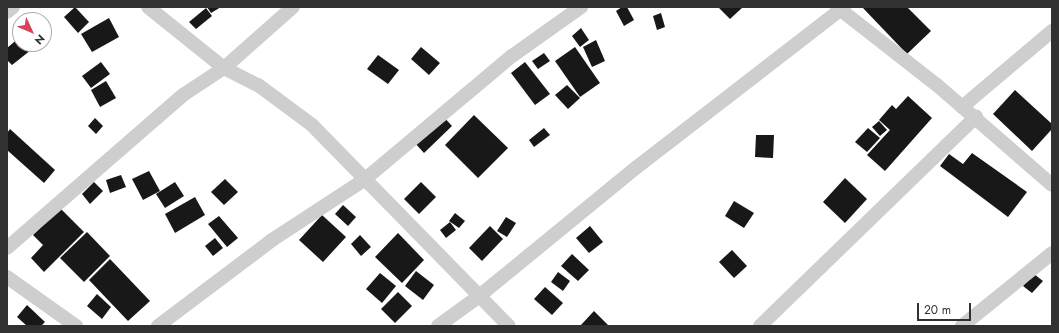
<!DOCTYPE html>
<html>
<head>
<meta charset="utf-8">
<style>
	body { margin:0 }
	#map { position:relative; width:1059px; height:333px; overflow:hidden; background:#fff; font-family:Jost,sans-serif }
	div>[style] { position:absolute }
	.building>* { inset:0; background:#181818 }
	.street>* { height:14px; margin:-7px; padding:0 7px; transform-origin:7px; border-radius:7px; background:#cecece }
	span { translate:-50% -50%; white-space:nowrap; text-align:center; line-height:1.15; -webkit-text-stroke:4px #fff; paint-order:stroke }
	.frame { position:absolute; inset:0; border:8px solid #313131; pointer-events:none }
	.north { position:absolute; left:12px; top:12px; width:40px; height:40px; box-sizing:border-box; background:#fff; border:1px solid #adadad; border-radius:50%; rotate:134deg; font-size:11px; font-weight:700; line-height:16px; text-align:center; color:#313131 }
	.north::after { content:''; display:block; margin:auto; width:14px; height:18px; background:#d8425a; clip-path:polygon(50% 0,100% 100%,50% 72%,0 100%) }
	.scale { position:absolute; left:917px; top:303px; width:54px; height:18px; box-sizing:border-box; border:2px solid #313131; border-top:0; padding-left:5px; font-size:12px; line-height:14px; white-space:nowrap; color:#313131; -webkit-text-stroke:3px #fff; paint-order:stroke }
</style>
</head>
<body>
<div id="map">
	<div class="building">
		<i style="clip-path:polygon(75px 7px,89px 22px,78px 33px,64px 17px)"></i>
		<i style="clip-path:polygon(207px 7px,221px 7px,211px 13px)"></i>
		<i style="clip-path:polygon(622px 7px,627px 7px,634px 20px,624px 26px,616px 11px)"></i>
		<i style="clip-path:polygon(718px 7px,743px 7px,730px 19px)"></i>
		<i style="clip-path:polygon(862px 7px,907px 7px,931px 31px,907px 54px)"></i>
		<i style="clip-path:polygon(206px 8px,212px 16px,196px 29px,189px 22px)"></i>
		<i style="clip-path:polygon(661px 13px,665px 27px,657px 30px,653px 16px)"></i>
		<i style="clip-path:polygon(109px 18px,119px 37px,92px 52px,81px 34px)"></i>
		<i style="clip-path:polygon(581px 28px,589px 40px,580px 47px,572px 36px)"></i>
		<i style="clip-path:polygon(20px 37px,20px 44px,26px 44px,31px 50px,12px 65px,7px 60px,7px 48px)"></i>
		<i style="clip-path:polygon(596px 40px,605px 61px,592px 67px,583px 47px)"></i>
		<i style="clip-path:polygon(421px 47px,440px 63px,429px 75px,411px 59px)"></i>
		<i style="clip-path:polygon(575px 47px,600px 83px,580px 97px,555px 61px)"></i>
		<i style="clip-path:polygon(544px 53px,550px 61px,538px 69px,532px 61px)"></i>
		<i style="clip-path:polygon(378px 55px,399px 70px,388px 84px,367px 69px)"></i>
		<i style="clip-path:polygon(101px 62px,110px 74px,91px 88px,82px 76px)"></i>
		<i style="clip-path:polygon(525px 62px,550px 94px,535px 105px,511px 73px)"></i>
		<i style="clip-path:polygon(106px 81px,116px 98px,100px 107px,91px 90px)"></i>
		<i style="clip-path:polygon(567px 85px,580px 98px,568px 109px,555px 95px)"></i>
		<i style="clip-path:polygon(1015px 90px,1052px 124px,1052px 129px,1032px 151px,993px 114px)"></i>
		<i style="clip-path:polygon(908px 96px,932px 118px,885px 171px,867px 155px,890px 130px,879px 120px,892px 105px,896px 109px)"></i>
		<i style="clip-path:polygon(442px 115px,452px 126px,424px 153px,414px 142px)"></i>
		<i style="clip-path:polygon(474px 115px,508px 148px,478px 178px,445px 145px)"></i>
		<i style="clip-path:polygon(95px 118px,103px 126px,96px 134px,88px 126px)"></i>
		<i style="clip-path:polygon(879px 121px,887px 130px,880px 136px,872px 127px)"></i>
		<i style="clip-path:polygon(544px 128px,550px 135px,534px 147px,529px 140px)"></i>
		<i style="clip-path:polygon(868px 128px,880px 138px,867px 152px,855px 142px)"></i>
		<i style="clip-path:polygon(10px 129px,55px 170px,44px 183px,7px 150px,7px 133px)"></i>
		<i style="clip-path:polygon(756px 135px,774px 135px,773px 158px,755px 157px)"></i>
		<i style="clip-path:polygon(972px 153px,1027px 192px,1008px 217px,940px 166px,949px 154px,963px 164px)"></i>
		<i style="clip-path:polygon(149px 171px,160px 191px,143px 200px,132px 179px)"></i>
		<i style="clip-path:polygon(121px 175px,126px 187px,110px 193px,106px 180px)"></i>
		<i style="clip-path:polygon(845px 178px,867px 199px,845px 223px,823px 202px)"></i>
		<i style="clip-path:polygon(225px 179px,238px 192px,224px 205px,211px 192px)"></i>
		<i style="clip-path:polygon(94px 182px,103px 191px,90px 204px,82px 194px)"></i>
		<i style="clip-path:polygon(175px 182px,184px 196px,165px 208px,156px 194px)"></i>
		<i style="clip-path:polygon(421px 182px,436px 197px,419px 214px,404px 199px)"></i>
		<i style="clip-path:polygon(195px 197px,205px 215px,175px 233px,165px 214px)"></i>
		<i style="clip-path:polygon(734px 201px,754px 213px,744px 228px,725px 216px)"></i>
		<i style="clip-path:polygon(343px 205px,356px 217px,348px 226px,335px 214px)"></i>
		<i style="clip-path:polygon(60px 208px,84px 232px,44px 272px,31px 258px,43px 245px,33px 235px)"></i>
		<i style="clip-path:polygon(455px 213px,465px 221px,459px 228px,449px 221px)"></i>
		<i style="clip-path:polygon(322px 215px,346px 237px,323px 262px,299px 240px)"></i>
		<i style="clip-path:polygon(219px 216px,238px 238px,227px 247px,208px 224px)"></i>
		<i style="clip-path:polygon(506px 217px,516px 223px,507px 237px,497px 231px)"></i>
		<i style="clip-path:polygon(450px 222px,456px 230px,446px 238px,440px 230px)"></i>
		<i style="clip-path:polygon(490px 226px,503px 239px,482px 261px,469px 248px)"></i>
		<i style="clip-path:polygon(590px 226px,603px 242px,589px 253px,576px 238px)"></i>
		<i style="clip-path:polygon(87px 232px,110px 256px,84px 282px,60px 258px)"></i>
		<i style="clip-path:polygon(398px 233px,424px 260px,402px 283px,375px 257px)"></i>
		<i style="clip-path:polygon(360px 235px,371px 247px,361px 256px,351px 244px)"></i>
		<i style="clip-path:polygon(215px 238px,223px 248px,213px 256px,205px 246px)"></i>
		<i style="clip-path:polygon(732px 250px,747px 266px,734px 278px,719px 262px)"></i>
		<i style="clip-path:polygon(572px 254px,589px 270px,578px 281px,561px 266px)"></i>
		<i style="clip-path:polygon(110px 259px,150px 301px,128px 321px,89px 280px)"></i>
		<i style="clip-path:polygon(416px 271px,434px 285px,423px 300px,405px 286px)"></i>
		<i style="clip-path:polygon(558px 272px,570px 281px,563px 291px,551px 282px)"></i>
		<i style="clip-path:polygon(380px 273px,396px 286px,382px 303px,366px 289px)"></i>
		<i style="clip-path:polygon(1034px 274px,1043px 281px,1032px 293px,1023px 286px)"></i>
		<i style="clip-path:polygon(545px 287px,563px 303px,552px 315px,534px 299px)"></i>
		<i style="clip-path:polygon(398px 292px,412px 306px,395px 323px,381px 309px)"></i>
		<i style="clip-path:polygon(97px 294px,111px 307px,102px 319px,87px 306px)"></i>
		<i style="clip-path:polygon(27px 305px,45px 322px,41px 326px,27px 326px,17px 317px)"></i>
		<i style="clip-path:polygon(594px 311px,609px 326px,580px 326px)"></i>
	</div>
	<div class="street">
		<i style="left:148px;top:7px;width:97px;rotate:38.8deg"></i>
		<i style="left:224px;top:68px;width:38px;rotate:27deg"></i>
		<i style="left:258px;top:85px;width:67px;rotate:36.5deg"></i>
		<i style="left:312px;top:125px;width:281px;rotate:45.6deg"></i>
		<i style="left:837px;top:7px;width:127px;rotate:38deg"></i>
		<i style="left:937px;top:85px;width:152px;rotate:41deg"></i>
		<i style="left:7px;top:12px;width:8px;rotate:-40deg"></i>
		<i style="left:962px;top:107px;width:118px;rotate:-40.2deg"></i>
		<i style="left:7px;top:248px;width:233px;rotate:-41deg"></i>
		<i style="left:183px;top:95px;width:49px;rotate:-33.4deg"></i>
		<i style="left:224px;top:68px;width:92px;rotate:-41.5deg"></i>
		<i style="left:7px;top:277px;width:85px;rotate:35.4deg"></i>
		<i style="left:158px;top:326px;width:143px;rotate:-37deg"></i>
		<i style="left:272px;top:240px;width:110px;rotate:-33.1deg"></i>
		<i style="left:364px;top:180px;width:193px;rotate:-40deg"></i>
		<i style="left:512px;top:56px;width:85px;rotate:-35.4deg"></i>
		<i style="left:438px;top:326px;width:49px;rotate:-35.9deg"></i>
		<i style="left:478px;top:297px;width:205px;rotate:-39.3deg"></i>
		<i style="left:637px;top:167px;width:262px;rotate:-37.7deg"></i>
		<i style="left:760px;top:326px;width:301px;rotate:-44.1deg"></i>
		<i style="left:962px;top:326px;width:116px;rotate:-39deg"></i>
	</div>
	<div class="frame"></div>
	<div class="north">N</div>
	<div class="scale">20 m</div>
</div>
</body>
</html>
